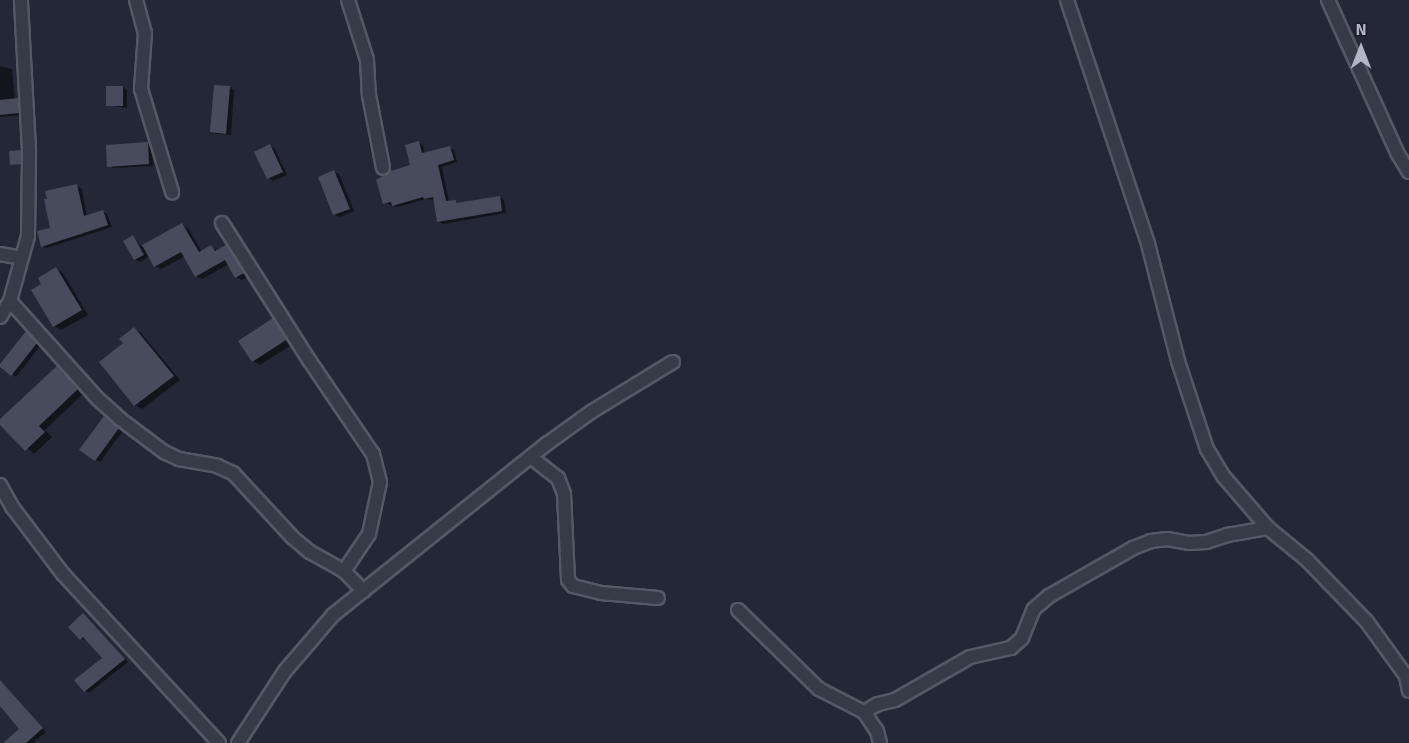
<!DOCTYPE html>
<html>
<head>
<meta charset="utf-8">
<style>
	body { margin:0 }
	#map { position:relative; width:1409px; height:743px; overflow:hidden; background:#242836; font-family:Signika,sans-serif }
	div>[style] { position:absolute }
	.shadow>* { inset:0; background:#0007 }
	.building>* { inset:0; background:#484b5c }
	.roads { filter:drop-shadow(2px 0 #555865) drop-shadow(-2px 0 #555865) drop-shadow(0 2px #555865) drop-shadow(0 -2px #555865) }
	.street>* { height:12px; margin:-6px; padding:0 6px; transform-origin:6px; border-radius:6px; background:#373b47 }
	span { translate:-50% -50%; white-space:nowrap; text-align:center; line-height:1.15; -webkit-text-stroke:4.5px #1d202b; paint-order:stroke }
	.north { position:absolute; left:1331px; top:18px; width:60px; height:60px; -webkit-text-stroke:4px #1d202b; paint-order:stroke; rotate:0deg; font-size:16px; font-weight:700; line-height:24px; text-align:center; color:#b2b5c3 }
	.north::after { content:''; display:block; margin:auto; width:21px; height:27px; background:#b2b5c3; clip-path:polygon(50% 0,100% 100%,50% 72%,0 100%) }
</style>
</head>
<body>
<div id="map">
	<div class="shadow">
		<i style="clip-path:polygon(0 66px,12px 69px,15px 100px,23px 103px,23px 115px,0 117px)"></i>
		<i style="clip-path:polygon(123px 87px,127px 90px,127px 108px,107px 105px)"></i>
		<i style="clip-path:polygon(230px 88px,234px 90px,231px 135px,216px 134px,212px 131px)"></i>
		<i style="clip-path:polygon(419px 143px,423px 145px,425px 154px,450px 148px,454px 150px,457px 162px,442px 167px,449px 202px,460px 204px,500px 197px,504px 200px,506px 213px,443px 224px,438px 221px,435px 200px,426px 199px,398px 207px,384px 203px,412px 166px)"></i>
		<i style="clip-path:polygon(148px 144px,152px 147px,153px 166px,113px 168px,109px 166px)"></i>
		<i style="clip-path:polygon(270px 146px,275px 149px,287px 175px,273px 181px,268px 178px)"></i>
		<i style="clip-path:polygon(334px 172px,339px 174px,354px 211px,339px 217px,334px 214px)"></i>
		<i style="clip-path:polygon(77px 186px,82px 189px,87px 217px,103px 212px,107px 214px,112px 227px,47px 248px,43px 246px)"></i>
		<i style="clip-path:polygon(182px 225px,188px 228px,202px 252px,211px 247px,218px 251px,226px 246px,232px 250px,249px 276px,242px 280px,236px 277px,229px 264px,202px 279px,196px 276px,185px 256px,161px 269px,155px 266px,150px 256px,140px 262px,135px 259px,133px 237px,142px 247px)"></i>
		<i style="clip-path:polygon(56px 269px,63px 273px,88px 315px,61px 330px,54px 326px,43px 284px)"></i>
		<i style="clip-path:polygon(273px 320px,280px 324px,293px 344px,260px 365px,253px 361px)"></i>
		<i style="clip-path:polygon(134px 329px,141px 333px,180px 380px,142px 409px,135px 405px,101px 362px,125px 343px)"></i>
		<i style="clip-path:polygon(27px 333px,40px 346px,16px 377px,12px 374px)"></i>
		<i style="clip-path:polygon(57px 367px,84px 393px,45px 430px,52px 437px,34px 454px,0 421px)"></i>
		<i style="clip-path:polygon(109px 420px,122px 432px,100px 462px,96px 460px)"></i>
		<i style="clip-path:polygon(83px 615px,128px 662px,89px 693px,85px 691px,104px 658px,87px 640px,81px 639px)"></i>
		<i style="clip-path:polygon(0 680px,46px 732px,33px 743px,5px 743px,22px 729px,0 705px)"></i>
	</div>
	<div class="building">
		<i style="clip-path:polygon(214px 85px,230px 86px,226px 134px,210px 132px)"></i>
		<i style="clip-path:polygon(106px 86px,123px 86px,123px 106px,106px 106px)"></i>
		<i style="clip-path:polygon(18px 98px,19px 113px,0 115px,0 100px)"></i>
		<i style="clip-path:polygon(419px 141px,422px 153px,450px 146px,454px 160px,438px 165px,446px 201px,456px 200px,456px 203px,500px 196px,502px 211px,437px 222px,433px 197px,424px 199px,423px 197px,392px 206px,391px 202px,383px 204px,376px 180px,391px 171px,410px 165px,405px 145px)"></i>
		<i style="clip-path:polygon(148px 142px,149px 164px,107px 167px,106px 145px)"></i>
		<i style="clip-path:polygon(270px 144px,283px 172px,267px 179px,254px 152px)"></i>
		<i style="clip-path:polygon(21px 150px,21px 164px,10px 165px,9px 151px)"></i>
		<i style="clip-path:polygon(334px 170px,350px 209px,333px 215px,318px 177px)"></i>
		<i style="clip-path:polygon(77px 184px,84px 216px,103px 210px,108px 225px,41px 247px,37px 231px,50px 228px,44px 199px,47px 199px,45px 191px)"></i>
		<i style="clip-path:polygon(182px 223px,199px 252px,211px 245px,215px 251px,226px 245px,244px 273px,235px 278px,225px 260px,195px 277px,181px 252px,154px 267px,142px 245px)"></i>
		<i style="clip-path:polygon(133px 235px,144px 255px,134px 260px,123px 241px)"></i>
		<i style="clip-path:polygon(56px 267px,82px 310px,53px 327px,31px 290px,41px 284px,38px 278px)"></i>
		<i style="clip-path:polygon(273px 318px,286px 340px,252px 362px,238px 341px)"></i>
		<i style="clip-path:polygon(134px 327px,174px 376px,134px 406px,99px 362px,123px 343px,119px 339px)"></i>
		<i style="clip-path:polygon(26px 331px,37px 343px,11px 376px,0 367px,0 364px)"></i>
		<i style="clip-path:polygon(57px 366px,78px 389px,39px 426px,45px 432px,25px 451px,0 425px,0 419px)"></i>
		<i style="clip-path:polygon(104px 416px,119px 428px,95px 461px,79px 450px)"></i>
		<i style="clip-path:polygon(83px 613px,125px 659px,84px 692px,74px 680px,102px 658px,83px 637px,80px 640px,68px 627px)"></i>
		<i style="clip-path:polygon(0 680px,43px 728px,26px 743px,3px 743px,19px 729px,0 706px)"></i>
	</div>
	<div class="roads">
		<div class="street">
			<i style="left:136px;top:0;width:34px;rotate:75deg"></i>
			<i style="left:145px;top:33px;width:56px;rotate:94.1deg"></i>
			<i style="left:141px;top:89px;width:108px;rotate:73.2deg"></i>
			<i style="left:348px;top:0;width:63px;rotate:72.4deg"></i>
			<i style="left:367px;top:60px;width:35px;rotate:87deg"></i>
			<i style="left:369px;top:95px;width:74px;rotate:79.1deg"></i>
			<i style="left:1067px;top:0;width:257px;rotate:71.6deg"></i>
			<i style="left:1148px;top:244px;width:121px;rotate:75.6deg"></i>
			<i style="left:1178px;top:361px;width:93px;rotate:71.8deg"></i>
			<i style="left:1207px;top:449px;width:33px;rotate:59deg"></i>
			<i style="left:1224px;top:477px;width:67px;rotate:49.2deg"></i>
			<i style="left:1268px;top:528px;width:50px;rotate:39.4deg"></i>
			<i style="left:1307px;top:560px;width:86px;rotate:45.9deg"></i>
			<i style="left:1367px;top:622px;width:67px;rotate:54.2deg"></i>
			<i style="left:1406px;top:676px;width:15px;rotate:79deg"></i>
			<i style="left:1328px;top:0;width:169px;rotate:65.6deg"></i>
			<i style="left:1398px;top:154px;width:21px;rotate:59deg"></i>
			<i style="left:222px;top:223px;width:162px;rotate:57.6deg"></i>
			<i style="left:309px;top:360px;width:114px;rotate:55.8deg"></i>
			<i style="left:373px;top:454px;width:29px;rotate:76deg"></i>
			<i style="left:380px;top:482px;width:53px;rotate:101.9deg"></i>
			<i style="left:369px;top:534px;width:45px;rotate:124deg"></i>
			<i style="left:0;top:254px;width:22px;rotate:10deg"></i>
			<i style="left:10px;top:301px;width:132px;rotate:48.1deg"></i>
			<i style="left:98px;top:399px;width:30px;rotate:42deg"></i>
			<i style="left:120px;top:419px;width:55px;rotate:36.9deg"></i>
			<i style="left:164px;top:452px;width:17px;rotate:25deg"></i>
			<i style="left:179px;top:459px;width:39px;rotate:10deg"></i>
			<i style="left:217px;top:466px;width:17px;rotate:24deg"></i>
			<i style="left:233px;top:473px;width:87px;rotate:47.3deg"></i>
			<i style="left:292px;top:537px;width:23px;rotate:40deg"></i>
			<i style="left:310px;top:552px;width:39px;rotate:29deg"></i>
			<i style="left:344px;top:571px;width:28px;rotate:46deg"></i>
			<i style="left:0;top:317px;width:19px;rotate:-58deg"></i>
			<i style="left:10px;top:301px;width:67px;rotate:-74.5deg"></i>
			<i style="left:28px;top:236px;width:86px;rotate:-89.3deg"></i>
			<i style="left:29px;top:150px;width:150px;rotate:-93.1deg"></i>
			<i style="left:532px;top:458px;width:33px;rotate:38deg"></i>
			<i style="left:558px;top:478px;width:17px;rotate:69deg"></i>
			<i style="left:564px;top:494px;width:86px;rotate:87.3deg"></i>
			<i style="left:568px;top:580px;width:8px;rotate:50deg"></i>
			<i style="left:573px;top:586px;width:29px;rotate:14deg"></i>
			<i style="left:601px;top:593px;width:57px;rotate:5deg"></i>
			<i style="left:0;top:485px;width:26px;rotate:61deg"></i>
			<i style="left:13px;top:508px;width:83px;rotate:52.9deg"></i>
			<i style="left:63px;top:574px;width:230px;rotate:47.3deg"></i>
			<i style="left:738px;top:610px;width:113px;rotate:44.3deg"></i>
			<i style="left:819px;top:689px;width:51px;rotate:27.1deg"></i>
			<i style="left:864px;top:712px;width:23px;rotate:56deg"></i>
			<i style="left:877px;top:731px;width:12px;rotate:76deg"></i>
			<i style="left:864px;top:712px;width:16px;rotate:-30deg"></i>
			<i style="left:878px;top:704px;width:17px;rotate:-13deg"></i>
			<i style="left:895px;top:700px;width:86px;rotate:-29.8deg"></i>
			<i style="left:970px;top:657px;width:42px;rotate:-12.4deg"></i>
			<i style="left:1011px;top:648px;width:15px;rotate:-42deg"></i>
			<i style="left:1022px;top:638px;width:31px;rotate:-68deg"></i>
			<i style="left:1034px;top:609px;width:20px;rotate:-41deg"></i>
			<i style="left:1049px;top:596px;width:97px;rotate:-29.7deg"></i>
			<i style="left:1133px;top:548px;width:19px;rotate:-21deg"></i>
			<i style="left:1151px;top:541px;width:16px;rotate:-7deg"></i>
			<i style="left:1167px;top:539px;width:22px;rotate:10deg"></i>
			<i style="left:1189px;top:543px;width:17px;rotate:-3deg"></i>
			<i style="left:1206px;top:542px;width:22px;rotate:-18deg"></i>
			<i style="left:1227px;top:535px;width:42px;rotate:-9.7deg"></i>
			<i style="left:238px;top:743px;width:86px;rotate:-56.9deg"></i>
			<i style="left:285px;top:671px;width:74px;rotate:-49.4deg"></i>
			<i style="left:333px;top:615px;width:275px;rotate:-38.7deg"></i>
			<i style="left:548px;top:443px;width:53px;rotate:-35.8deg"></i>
			<i style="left:591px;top:412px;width:96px;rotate:-31.4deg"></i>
		</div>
	</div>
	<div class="north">N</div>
</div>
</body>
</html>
